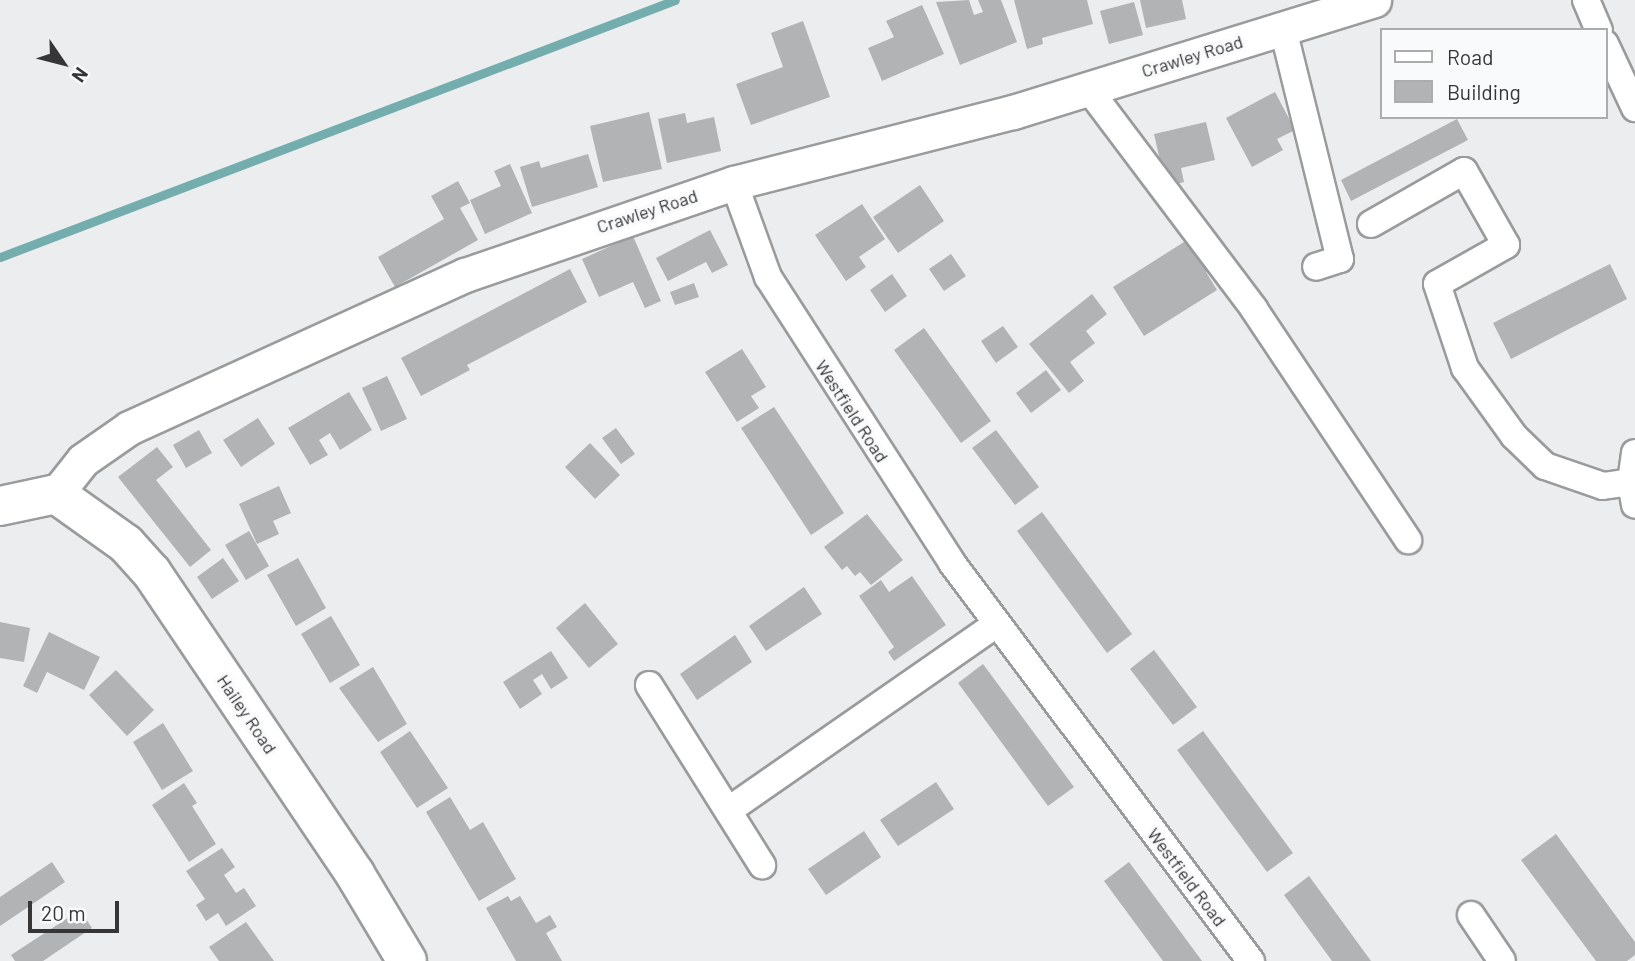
<!DOCTYPE html>
<html>
<head>
<meta charset="utf-8">
<style>
	body { margin:0 }
	#map { position:relative; width:1635px; height:961px; overflow:hidden; background:#ebedee; font-family:Barlow,sans-serif }
	div>[style] { position:absolute }
	.stream>* { height:9px; margin:-4.5px; padding:0 4.5px; transform-origin:4.5px; border-radius:4.5px; background:#74adae }
	.building>* { inset:0; background:#b2b3b5 }
	.roads { filter:drop-shadow(2px 0 #9a9b9d) drop-shadow(-2px 0 #9a9b9d) drop-shadow(0 2px #9a9b9d) drop-shadow(0 -2px #9a9b9d) }
	.minor>* { height:26px; margin:-13px; padding:0 13px; transform-origin:13px; border-radius:13px; background:#fff }
	.tertiary>* { height:33px; margin:-16.5px; padding:0 16.5px; transform-origin:16.5px; border-radius:16.5px; background:#fff }
	.secondary>* { height:38px; margin:-19px; padding:0 19px; transform-origin:19px; border-radius:19px; background:#fff }
	span { translate:-50% -50%; white-space:nowrap; text-align:center; line-height:1.15; -webkit-text-stroke:7px #f9fafc; paint-order:stroke }
	.street-label { font-size:18px; color:#363637 }
	.legend { position:absolute; left:1380px; top:28px; width:228px; height:91px; box-sizing:border-box; background:#f9fafc; border:2px solid #abacad; margin:0; padding:9px 12px; list-style:none; font-size:21px; color:#363637 }
	.legend li { display:flex; align-items:center; gap:14px; height:35px }
	.legend b { width:35px; border:2px solid #abacad }
	.north { position:absolute; left:28px; top:28px; width:70px; height:70px; -webkit-text-stroke:5px #f9fafc; paint-order:stroke; rotate:125deg; font-size:19px; font-weight:700; line-height:28px; text-align:center; color:#363637 }
	.north::after { content:''; display:block; margin:auto; width:24px; height:32px; background:#363637; clip-path:polygon(50% 0,100% 100%,50% 72%,0 100%) }
	.scale { position:absolute; left:28px; top:901px; width:91px; height:32px; box-sizing:border-box; border:4px solid #363637; border-top:0; padding-left:9px; font-size:21px; line-height:24px; white-space:nowrap; color:#363637; -webkit-text-stroke:5px #f9fafc; paint-order:stroke }
</style>
</head>
<body>
<div id="map">
	<div class="stream">
		<i style="left:0;top:257px;width:722px;rotate:-20.84deg"></i>
	</div>
	<div class="building">
		<i style="clip-path:polygon(969px 0,974px 15px,983px 12px,978px 0,1001px 0,1017px 42px,960px 65px,936px 2px)"></i>
		<i style="clip-path:polygon(1014px 0,1087px 0,1093px 24px,1042px 38px,1043px 44px,1027px 49px)"></i>
		<i style="clip-path:polygon(1140px 0,1182px 0,1186px 19px,1146px 28px)"></i>
		<i style="clip-path:polygon(1134px 2px,1143px 35px,1109px 44px,1100px 11px)"></i>
		<i style="clip-path:polygon(922px 5px,944px 54px,882px 81px,868px 48px,894px 37px,886px 21px)"></i>
		<i style="clip-path:polygon(803px 21px,830px 97px,751px 125px,736px 84px,783px 67px,771px 33px)"></i>
		<i style="clip-path:polygon(1275px 92px,1295px 130px,1277px 139px,1283px 150px,1252px 167px,1226px 118px)"></i>
		<i style="clip-path:polygon(649px 112px,662px 169px,603px 182px,590px 126px)"></i>
		<i style="clip-path:polygon(685px 113px,687px 123px,714px 117px,721px 151px,667px 163px,658px 119px)"></i>
		<i style="clip-path:polygon(1457px 119px,1468px 140px,1351px 201px,1341px 180px)"></i>
		<i style="clip-path:polygon(1206px 122px,1215px 160px,1181px 168px,1184px 182px,1166px 187px,1154px 134px)"></i>
		<i style="clip-path:polygon(588px 154px,598px 187px,532px 207px,520px 167px,539px 161px,541px 168px)"></i>
		<i style="clip-path:polygon(510px 164px,532px 213px,485px 234px,470px 200px,501px 186px,494px 171px)"></i>
		<i style="clip-path:polygon(458px 181px,470px 203px,460px 208px,478px 240px,395px 287px,378px 257px,444px 219px,431px 196px)"></i>
		<i style="clip-path:polygon(920px 185px,944px 221px,898px 253px,873px 217px)"></i>
		<i style="clip-path:polygon(862px 204px,885px 239px,859px 257px,866px 267px,846px 281px,815px 235px)"></i>
		<i style="clip-path:polygon(710px 230px,728px 265px,712px 273px,706px 262px,668px 281px,656px 258px)"></i>
		<i style="clip-path:polygon(1195px 235px,1215px 266px,1206px 272px,1217px 290px,1144px 336px,1113px 287px)"></i>
		<i style="clip-path:polygon(633px 236px,661px 301px,645px 308px,633px 282px,599px 297px,582px 259px)"></i>
		<i style="clip-path:polygon(951px 254px,966px 276px,944px 291px,929px 269px)"></i>
		<i style="clip-path:polygon(1610px 264px,1627px 299px,1511px 359px,1493px 323px)"></i>
		<i style="clip-path:polygon(570px 269px,587px 302px,467px 365px,470px 370px,421px 396px,401px 358px)"></i>
		<i style="clip-path:polygon(892px 274px,907px 296px,885px 312px,870px 290px)"></i>
		<i style="clip-path:polygon(694px 283px,699px 297px,675px 305px,670px 292px)"></i>
		<i style="clip-path:polygon(1092px 294px,1107px 314px,1086px 331px,1095px 343px,1070px 362px,1084px 381px,1069px 393px,1029px 344px)"></i>
		<i style="clip-path:polygon(1003px 326px,1018px 347px,996px 363px,981px 341px)"></i>
		<i style="clip-path:polygon(924px 328px,991px 421px,961px 443px,894px 350px)"></i>
		<i style="clip-path:polygon(742px 349px,766px 387px,751px 396px,759px 408px,737px 422px,705px 372px)"></i>
		<i style="clip-path:polygon(1046px 370px,1061px 390px,1031px 413px,1016px 393px)"></i>
		<i style="clip-path:polygon(387px 376px,407px 419px,381px 431px,362px 388px)"></i>
		<i style="clip-path:polygon(349px 392px,372px 430px,340px 450px,330px 433px,319px 440px,328px 455px,310px 465px,288px 428px)"></i>
		<i style="clip-path:polygon(774px 407px,844px 513px,811px 535px,741px 428px)"></i>
		<i style="clip-path:polygon(258px 418px,275px 444px,241px 467px,223px 440px)"></i>
		<i style="clip-path:polygon(616px 428px,635px 454px,621px 464px,602px 438px)"></i>
		<i style="clip-path:polygon(199px 430px,212px 453px,186px 468px,173px 445px)"></i>
		<i style="clip-path:polygon(996px 430px,1039px 487px,1015px 505px,972px 448px)"></i>
		<i style="clip-path:polygon(590px 443px,620px 475px,595px 499px,565px 467px)"></i>
		<i style="clip-path:polygon(157px 447px,173px 467px,156px 480px,211px 550px,190px 567px,118px 477px)"></i>
		<i style="clip-path:polygon(279px 486px,291px 513px,273px 521px,279px 534px,257px 544px,239px 504px)"></i>
		<i style="clip-path:polygon(1042px 512px,1132px 634px,1107px 653px,1017px 531px)"></i>
		<i style="clip-path:polygon(867px 514px,903px 560px,871px 585px,860px 572px,855px 576px,847px 566px,842px 570px,824px 547px)"></i>
		<i style="clip-path:polygon(249px 531px,269px 566px,246px 580px,225px 545px)"></i>
		<i style="clip-path:polygon(223px 558px,239px 581px,212px 599px,197px 577px)"></i>
		<i style="clip-path:polygon(298px 558px,326px 608px,296px 626px,267px 575px)"></i>
		<i style="clip-path:polygon(912px 576px,946px 625px,894px 661px,888px 652px,894px 647px,859px 596px,881px 580px,889px 592px)"></i>
		<i style="clip-path:polygon(804px 587px,822px 614px,766px 651px,749px 626px)"></i>
		<i style="clip-path:polygon(585px 603px,618px 644px,589px 668px,556px 628px)"></i>
		<i style="clip-path:polygon(331px 616px,360px 665px,330px 683px,301px 634px)"></i>
		<i style="clip-path:polygon(0 622px,30px 628px,24px 662px,0 658px)"></i>
		<i style="clip-path:polygon(49px 632px,100px 657px,84px 690px,47px 672px,37px 693px,23px 686px)"></i>
		<i style="clip-path:polygon(735px 635px,752px 662px,697px 700px,680px 674px)"></i>
		<i style="clip-path:polygon(1154px 650px,1197px 707px,1173px 725px,1130px 669px)"></i>
		<i style="clip-path:polygon(551px 651px,568px 678px,551px 689px,542px 674px,533px 680px,542px 694px,520px 709px,503px 682px)"></i>
		<i style="clip-path:polygon(983px 664px,1074px 787px,1048px 806px,958px 683px)"></i>
		<i style="clip-path:polygon(373px 667px,407px 724px,378px 742px,339px 688px)"></i>
		<i style="clip-path:polygon(116px 670px,154px 710px,127px 736px,89px 695px)"></i>
		<i style="clip-path:polygon(163px 723px,193px 771px,162px 790px,133px 742px)"></i>
		<i style="clip-path:polygon(410px 731px,448px 788px,417px 808px,380px 752px)"></i>
		<i style="clip-path:polygon(1203px 731px,1293px 853px,1267px 872px,1177px 750px)"></i>
		<i style="clip-path:polygon(936px 782px,954px 809px,898px 846px,880px 820px)"></i>
		<i style="clip-path:polygon(184px 783px,197px 803px,192px 806px,216px 844px,189px 862px,152px 805px)"></i>
		<i style="clip-path:polygon(450px 797px,470px 830px,483px 822px,516px 879px,479px 901px,426px 812px)"></i>
		<i style="clip-path:polygon(864px 831px,881px 857px,826px 895px,808px 869px)"></i>
		<i style="clip-path:polygon(1556px 834px,1635px 942px,1635px 955px,1627px 961px,1596px 961px,1521px 860px)"></i>
		<i style="clip-path:polygon(222px 848px,235px 867px,224px 875px,236px 893px,244px 888px,256px 906px,226px 926px,218px 913px,206px 921px,196px 905px,205px 899px,186px 871px)"></i>
		<i style="clip-path:polygon(52px 862px,65px 882px,0 926px,0 897px)"></i>
		<i style="clip-path:polygon(1129px 862px,1202px 961px,1163px 961px,1104px 881px)"></i>
		<i style="clip-path:polygon(1309px 876px,1371px 961px,1332px 961px,1284px 895px)"></i>
		<i style="clip-path:polygon(508px 896px,511px 901px,520px 896px,536px 923px,550px 915px,557px 927px,546px 933px,562px 961px,516px 961px,486px 908px)"></i>
		<i style="clip-path:polygon(80px 910px,92px 928px,43px 961px,15px 961px,11px 955px)"></i>
		<i style="clip-path:polygon(246px 922px,274px 961px,219px 961px,209px 947px)"></i>
	</div>
	<div class="roads">
		<div class="minor">
			<i style="left:1586px;top:0;width:33px;rotate:67deg"></i>
			<i style="left:1283px;top:29px;width:237px;rotate:76.1deg"></i>
			<i style="left:1340px;top:259px;width:25px;rotate:162deg"></i>
			<i style="left:1605px;top:44px;width:71px;rotate:64.9deg"></i>
			<i style="left:1087px;top:87px;width:278px;rotate:53deg"></i>
			<i style="left:1254px;top:309px;width:278px;rotate:56.3deg"></i>
			<i style="left:734px;top:183px;width:100px;rotate:70.1deg"></i>
			<i style="left:768px;top:277px;width:340px;rotate:57.2deg"></i>
			<i style="left:952px;top:563px;width:498px;rotate:53.1deg"></i>
			<i style="left:1371px;top:224px;width:107px;rotate:-29.7deg"></i>
			<i style="left:1464px;top:171px;width:85px;rotate:60.4deg"></i>
			<i style="left:1506px;top:245px;width:79px;rotate:150.5deg"></i>
			<i style="left:1437px;top:284px;width:89px;rotate:71.6deg"></i>
			<i style="left:1465px;top:368px;width:84px;rotate:54.2deg"></i>
			<i style="left:1514px;top:436px;width:43px;rotate:44.1deg"></i>
			<i style="left:1545px;top:466px;width:61px;rotate:19deg"></i>
			<i style="left:1603px;top:486px;width:28px;rotate:-8deg"></i>
			<i style="left:1635px;top:453px;width:29px;rotate:98deg"></i>
			<i style="left:1631px;top:482px;width:23px;rotate:80deg"></i>
			<i style="left:649px;top:685px;width:213px;rotate:57.9deg"></i>
			<i style="left:729px;top:810px;width:326px;rotate:-34.8deg"></i>
			<i style="left:1471px;top:915px;width:55px;rotate:56deg"></i>
		</div>
		<div class="tertiary">
			<i style="left:56px;top:494px;width:43px;rotate:-51.5deg"></i>
			<i style="left:83px;top:460px;width:56px;rotate:-34.8deg"></i>
			<i style="left:129px;top:428px;width:369px;rotate:-24.5deg"></i>
			<i style="left:465px;top:275px;width:284px;rotate:-18.9deg"></i>
			<i style="left:734px;top:183px;width:288px;rotate:-14.3deg"></i>
			<i style="left:1013px;top:112px;width:378px;rotate:-17.2deg"></i>
		</div>
		<div class="secondary">
			<i style="left:0;top:506px;width:57px;rotate:-12.1deg"></i>
			<i style="left:56px;top:494px;width:86px;rotate:35.5deg"></i>
			<i style="left:126px;top:544px;width:39px;rotate:48deg"></i>
			<i style="left:152px;top:573px;width:363px;rotate:56deg"></i>
			<i style="left:355px;top:874px;width:101px;rotate:59.1deg"></i>
		</div>
	</div>
	<div class="street-label">
		<span style="left:1192px;top:56px;rotate:-17deg">Crawley Road</span>
		<span style="left:647px;top:211px;rotate:-18deg">Crawley Road</span>
		<span style="left:852px;top:411px;rotate:57deg">Westfield Road</span>
		<span style="left:247px;top:714px;rotate:56deg">Hailey Road</span>
		<span style="left:1187px;top:877px;rotate:53deg">Westfield Road</span>
	</div>
	<ul class="legend">
	<li><b style="height:9px;background:#fff"></b>Road</li>
	<li><b style="height:19px;background:#b2b3b5"></b>Building</li>
	</ul>
	<div class="north">N</div>
	<div class="scale">20 m</div>
</div>
</body>
</html>
